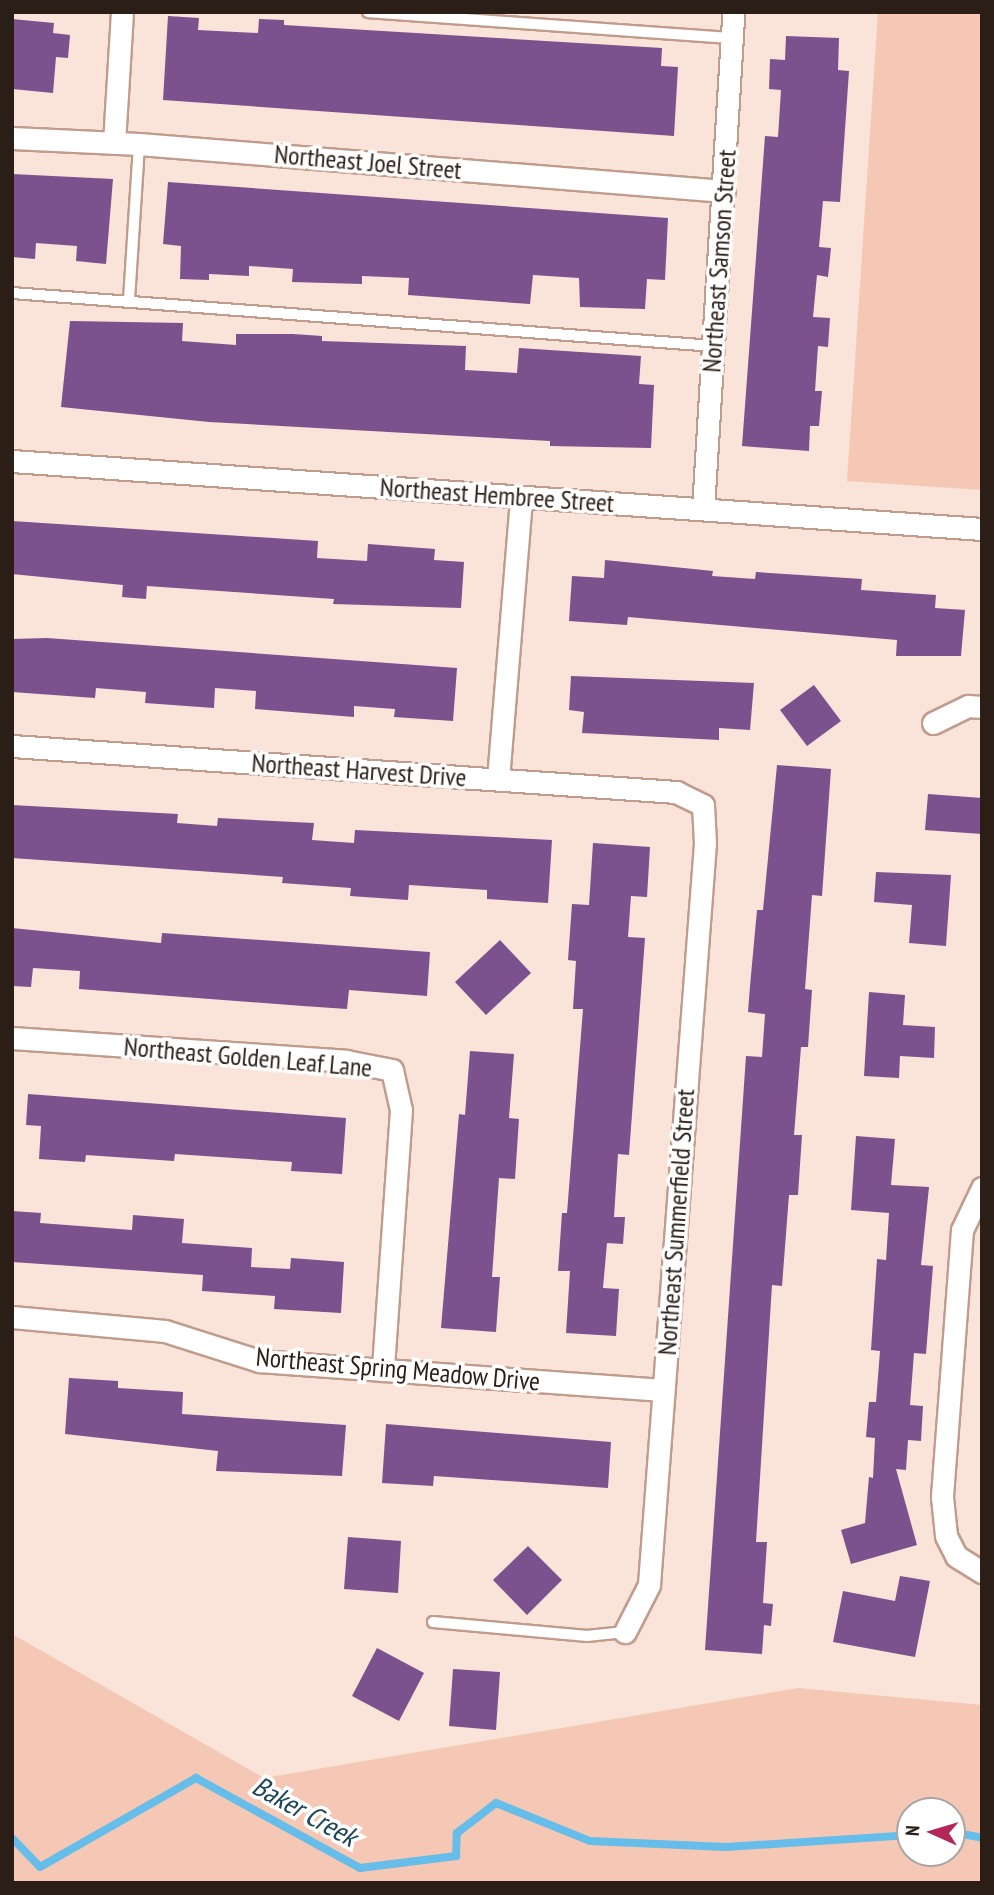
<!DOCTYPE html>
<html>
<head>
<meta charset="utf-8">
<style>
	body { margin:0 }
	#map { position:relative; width:994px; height:1895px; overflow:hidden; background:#fae3d9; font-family:"PT Sans Narrow",sans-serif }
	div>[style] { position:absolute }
	.green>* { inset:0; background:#f5c8b5 }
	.stream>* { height:8px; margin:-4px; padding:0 4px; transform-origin:4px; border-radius:4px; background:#66bde9 }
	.building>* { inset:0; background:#7b518e }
	.roads { filter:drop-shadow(2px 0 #c09c8c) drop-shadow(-2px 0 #c09c8c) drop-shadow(0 2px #c09c8c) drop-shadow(0 -2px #c09c8c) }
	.lane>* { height:10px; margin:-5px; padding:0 5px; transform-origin:5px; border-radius:5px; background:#fff }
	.street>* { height:21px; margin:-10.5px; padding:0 10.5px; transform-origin:10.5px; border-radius:10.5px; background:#fff }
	span { translate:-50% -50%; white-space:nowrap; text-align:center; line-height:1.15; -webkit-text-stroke:7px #fff; paint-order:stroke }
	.street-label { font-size:26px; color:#2b1e17 }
	.water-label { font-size:28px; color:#1f4558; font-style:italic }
	.frame { position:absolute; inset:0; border:14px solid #2b1e17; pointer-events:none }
	.north { position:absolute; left:896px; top:1797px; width:70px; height:70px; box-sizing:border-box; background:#fff; border:2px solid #aaa5a2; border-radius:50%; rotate:274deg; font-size:19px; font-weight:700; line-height:28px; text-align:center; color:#2b1e17 }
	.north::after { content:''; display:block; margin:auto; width:24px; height:32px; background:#b52759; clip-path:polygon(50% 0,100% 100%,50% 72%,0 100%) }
</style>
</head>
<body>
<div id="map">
	<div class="green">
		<i style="clip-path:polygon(878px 12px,982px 12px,982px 490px,847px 481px)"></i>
		<i style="clip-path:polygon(evenodd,12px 1634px,264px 1778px,798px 1688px,982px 1705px,982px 1883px,12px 1883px,12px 1634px,910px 1811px,952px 1811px,952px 1853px,910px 1853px,910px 1811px)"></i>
	</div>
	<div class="stream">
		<i style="left:952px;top:1832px;width:31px;rotate:11deg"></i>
		<i style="left:12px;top:1838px;width:40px;rotate:46deg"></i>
		<i style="left:40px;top:1867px;width:180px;rotate:-29.7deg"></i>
		<i style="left:196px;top:1778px;width:187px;rotate:28.8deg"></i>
		<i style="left:360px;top:1868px;width:97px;rotate:-7.1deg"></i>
		<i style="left:456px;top:1856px;width:23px;rotate:-88deg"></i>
		<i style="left:457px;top:1833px;width:49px;rotate:-37.6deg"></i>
		<i style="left:496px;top:1803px;width:101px;rotate:22deg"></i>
		<i style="left:590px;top:1841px;width:136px;rotate:2.5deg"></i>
		<i style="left:726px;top:1847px;width:184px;rotate:-3.7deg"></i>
	</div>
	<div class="building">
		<i style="clip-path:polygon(168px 16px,199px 18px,198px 30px,258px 33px,259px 19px,284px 20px,284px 25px,662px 48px,661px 66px,678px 67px,674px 136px,163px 100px)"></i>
		<i style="clip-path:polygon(12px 19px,54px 23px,53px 33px,70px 35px,68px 58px,56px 57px,53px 93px,12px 89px)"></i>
		<i style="clip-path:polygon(786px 36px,839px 38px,838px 70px,849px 71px,840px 202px,823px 201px,819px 247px,831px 248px,828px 277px,817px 275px,813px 317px,830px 318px,828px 347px,818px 346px,815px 391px,822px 391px,819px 426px,810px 426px,809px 451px,742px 446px,765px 136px,778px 137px,781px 90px,769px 89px,770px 59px,785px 60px)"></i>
		<i style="clip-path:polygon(12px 174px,113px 179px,106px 264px,76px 261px,77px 246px,36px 243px,35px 259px,12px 257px)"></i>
		<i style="clip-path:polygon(168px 182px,668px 218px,665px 280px,647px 279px,645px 309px,580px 307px,579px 278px,533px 275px,530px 304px,408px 295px,409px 278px,362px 276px,362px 284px,292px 282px,293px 269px,249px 266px,249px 276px,209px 274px,209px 280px,180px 279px,181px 246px,163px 244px)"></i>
		<i style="clip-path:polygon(70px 321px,183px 323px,182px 341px,236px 345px,236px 334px,293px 334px,322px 336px,322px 341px,466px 346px,465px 370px,517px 373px,519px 348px,641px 356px,639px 384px,654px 385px,651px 448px,550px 446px,550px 441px,209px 422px,61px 407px)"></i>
		<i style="clip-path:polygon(12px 521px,318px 541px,317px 558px,367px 561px,368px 544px,435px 549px,434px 560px,464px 562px,461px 608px,333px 604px,334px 599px,147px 586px,146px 599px,122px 597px,123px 585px,12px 574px)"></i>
		<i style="clip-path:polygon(605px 560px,713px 571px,712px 576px,755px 579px,756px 572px,862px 579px,861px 590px,936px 595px,935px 608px,965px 610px,961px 656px,896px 656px,897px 640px,628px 617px,627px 625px,569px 621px,572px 576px,604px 578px)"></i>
		<i style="clip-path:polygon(47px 638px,457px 668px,453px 721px,394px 717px,395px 709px,354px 706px,354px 717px,255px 709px,256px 691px,215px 688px,214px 708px,145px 703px,146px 692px,96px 688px,95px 698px,12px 692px,12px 639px)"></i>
		<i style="clip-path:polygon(571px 676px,754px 683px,750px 730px,719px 728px,719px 740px,582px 733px,584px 712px,569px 710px)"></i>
		<i style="clip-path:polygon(814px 685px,841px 721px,807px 746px,780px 710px)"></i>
		<i style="clip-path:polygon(777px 765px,831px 769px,822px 896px,812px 895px,805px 989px,812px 990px,808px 1047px,801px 1047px,794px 1135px,802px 1135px,798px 1195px,789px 1195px,782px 1286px,772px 1285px,756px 1542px,767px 1542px,763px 1603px,773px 1604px,771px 1626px,764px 1625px,762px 1654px,705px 1650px,746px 1056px,762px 1057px,765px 1014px,748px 1012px,750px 986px,757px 910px,763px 910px)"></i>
		<i style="clip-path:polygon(928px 794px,982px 798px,982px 834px,925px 830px)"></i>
		<i style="clip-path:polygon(12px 805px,178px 814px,177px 823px,217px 826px,218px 818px,314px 823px,312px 840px,354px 843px,355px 830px,552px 840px,548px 903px,487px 899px,487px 890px,409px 885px,408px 900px,350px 896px,351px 888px,282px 883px,283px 877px,12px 858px)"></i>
		<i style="clip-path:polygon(593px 843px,650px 847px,647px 897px,631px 896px,628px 937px,645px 938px,629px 1155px,618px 1154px,614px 1217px,625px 1217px,623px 1244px,607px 1243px,603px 1288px,619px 1289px,616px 1336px,566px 1333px,570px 1271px,558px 1271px,562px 1213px,567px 1213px,583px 1009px,573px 1009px,576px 961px,568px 960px,572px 904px,589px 905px)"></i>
		<i style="clip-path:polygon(876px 872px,951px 875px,946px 946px,909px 943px,912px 905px,874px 902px)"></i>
		<i style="clip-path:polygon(12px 928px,161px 943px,162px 933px,430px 952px,427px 996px,349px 990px,347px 1009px,303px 1006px,79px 989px,80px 971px,33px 968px,31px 987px,12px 986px)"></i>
		<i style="clip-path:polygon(500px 940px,531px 973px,486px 1015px,455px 982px)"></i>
		<i style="clip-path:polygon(869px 992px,905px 995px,903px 1025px,935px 1027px,934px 1058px,900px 1056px,899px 1078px,864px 1076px)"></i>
		<i style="clip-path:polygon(470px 1051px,514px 1054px,509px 1118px,519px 1119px,515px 1179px,499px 1178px,492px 1277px,500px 1277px,496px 1332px,441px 1328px,459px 1114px,465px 1115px)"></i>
		<i style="clip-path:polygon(28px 1094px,346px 1118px,342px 1174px,291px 1171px,292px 1162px,175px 1154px,174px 1161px,86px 1155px,85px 1162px,39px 1159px,41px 1126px,26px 1125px)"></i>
		<i style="clip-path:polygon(856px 1136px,895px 1139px,891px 1185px,929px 1187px,921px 1265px,933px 1266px,926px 1354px,914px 1353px,910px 1405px,923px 1406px,921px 1441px,908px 1440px,906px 1470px,896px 1469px,917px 1545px,851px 1564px,841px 1530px,865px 1523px,869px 1477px,873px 1478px,875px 1438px,866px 1437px,869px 1402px,876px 1402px,880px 1351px,871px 1350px,877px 1259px,886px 1260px,889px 1213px,851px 1210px)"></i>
		<i style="clip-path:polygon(12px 1211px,41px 1213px,40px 1223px,132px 1230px,133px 1215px,184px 1219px,182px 1243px,252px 1248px,251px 1267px,290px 1269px,291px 1258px,344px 1262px,341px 1313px,274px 1309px,275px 1296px,202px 1291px,203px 1275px,12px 1262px)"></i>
		<i style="clip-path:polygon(69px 1378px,118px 1381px,118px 1388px,183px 1392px,182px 1414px,346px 1425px,342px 1476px,216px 1471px,218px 1451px,65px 1434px)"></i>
		<i style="clip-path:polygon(386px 1424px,611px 1442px,608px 1488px,434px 1476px,433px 1486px,382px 1483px)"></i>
		<i style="clip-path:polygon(348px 1537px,401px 1541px,398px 1593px,344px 1589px)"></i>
		<i style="clip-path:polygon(528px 1546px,562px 1580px,527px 1615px,493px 1580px)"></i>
		<i style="clip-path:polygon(900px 1576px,930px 1581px,915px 1657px,833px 1642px,843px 1591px,895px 1601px)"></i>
		<i style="clip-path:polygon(377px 1648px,424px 1673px,399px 1721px,352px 1696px)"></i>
		<i style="clip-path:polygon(453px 1669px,500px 1672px,496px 1730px,449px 1726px)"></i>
	</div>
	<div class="roads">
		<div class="lane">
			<i style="left:368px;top:12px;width:365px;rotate:4.1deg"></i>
			<i style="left:12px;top:293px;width:704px;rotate:4.32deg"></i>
			<i style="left:129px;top:300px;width:156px;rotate:-86.3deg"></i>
			<i style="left:433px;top:1622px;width:155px;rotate:5.2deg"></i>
			<i style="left:587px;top:1636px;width:38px;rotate:-6deg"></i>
		</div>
		<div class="street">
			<i style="left:12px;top:138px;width:127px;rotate:2.7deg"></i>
			<i style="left:139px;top:144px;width:587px;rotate:4.59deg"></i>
			<i style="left:114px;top:143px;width:131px;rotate:-86.5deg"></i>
			<i style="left:12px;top:461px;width:972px;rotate:4.01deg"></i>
			<i style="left:703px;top:509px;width:498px;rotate:-86.5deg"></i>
			<i style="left:933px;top:723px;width:39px;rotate:-26deg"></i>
			<i style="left:968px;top:706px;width:14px;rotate:4deg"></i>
			<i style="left:12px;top:746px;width:666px;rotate:3.96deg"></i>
			<i style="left:676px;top:792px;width:30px;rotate:26deg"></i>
			<i style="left:703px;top:805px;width:38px;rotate:87deg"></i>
			<i style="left:705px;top:843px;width:744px;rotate:94.32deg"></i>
			<i style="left:649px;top:1585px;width:53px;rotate:117.1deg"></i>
			<i style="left:498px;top:779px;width:282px;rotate:-85.3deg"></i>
			<i style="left:12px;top:1038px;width:335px;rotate:3.9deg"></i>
			<i style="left:346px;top:1061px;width:47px;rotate:11.1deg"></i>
			<i style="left:392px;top:1070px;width:41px;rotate:77.3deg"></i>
			<i style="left:401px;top:1110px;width:261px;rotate:94deg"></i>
			<i style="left:982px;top:1188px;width:47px;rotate:115.5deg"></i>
			<i style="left:962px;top:1230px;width:268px;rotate:94.3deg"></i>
			<i style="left:942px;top:1497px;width:39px;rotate:84deg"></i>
			<i style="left:946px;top:1536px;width:22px;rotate:63deg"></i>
			<i style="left:956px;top:1556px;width:31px;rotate:32deg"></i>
			<i style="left:12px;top:1317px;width:154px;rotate:5.2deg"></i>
			<i style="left:165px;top:1331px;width:99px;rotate:17.7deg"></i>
			<i style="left:259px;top:1361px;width:405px;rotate:4.1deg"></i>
		</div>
	</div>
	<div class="street-label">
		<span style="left:368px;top:162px;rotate:5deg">Northeast Joel Street</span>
		<span style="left:719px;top:261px;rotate:-86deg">Northeast Samson Street</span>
		<span style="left:497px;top:495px;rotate:4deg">Northeast Hembree Street</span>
		<span style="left:359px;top:770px;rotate:4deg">Northeast Harvest Drive</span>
		<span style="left:248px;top:1057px;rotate:5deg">Northeast Golden Leaf Lane</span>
		<span style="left:676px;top:1222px;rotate:-86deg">Northeast Summerfield Street</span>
		<span style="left:398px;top:1369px;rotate:5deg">Northeast Spring Meadow Drive</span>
	</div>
	<div class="water-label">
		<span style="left:305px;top:1811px;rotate:29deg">Baker Creek</span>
	</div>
	<div class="frame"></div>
	<div class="north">N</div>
</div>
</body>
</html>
